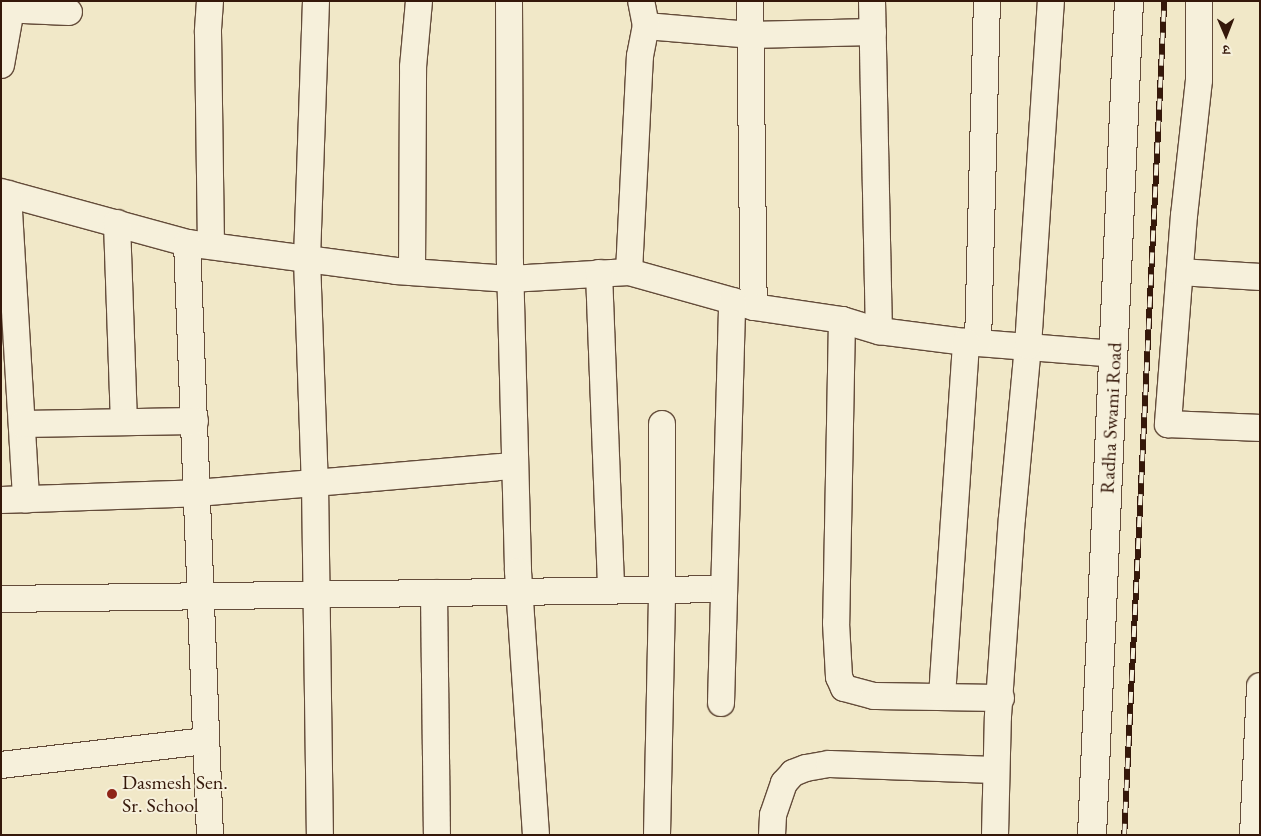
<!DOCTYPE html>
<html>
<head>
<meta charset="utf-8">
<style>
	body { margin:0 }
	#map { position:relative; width:1261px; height:836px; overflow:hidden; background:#f1e8c8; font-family:"EB Garamond","Noto Serif Devanagari",serif }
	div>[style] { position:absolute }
	.roads { filter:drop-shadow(1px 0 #644c3a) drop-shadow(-1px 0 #644c3a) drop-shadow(0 1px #644c3a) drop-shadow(0 -1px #644c3a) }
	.street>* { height:26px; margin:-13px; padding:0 13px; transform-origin:13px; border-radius:13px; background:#f6f0db }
	.secondary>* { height:28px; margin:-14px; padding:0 14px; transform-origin:14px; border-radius:14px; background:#f6f0db }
	.rail>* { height:5.5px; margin-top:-2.75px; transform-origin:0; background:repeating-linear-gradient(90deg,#f6f0db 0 11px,#35180a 0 22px); box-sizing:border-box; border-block:1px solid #35180a }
	.dots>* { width:14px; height:14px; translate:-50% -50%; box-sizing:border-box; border:2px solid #f6f0db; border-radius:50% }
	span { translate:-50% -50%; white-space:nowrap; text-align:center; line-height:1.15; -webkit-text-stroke:4px #f6f0db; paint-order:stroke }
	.street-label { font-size:20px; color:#35180a }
	.poi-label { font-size:20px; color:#35180a }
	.left { translate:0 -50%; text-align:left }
	.frame { position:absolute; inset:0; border:2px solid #35180a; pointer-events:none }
	.north { position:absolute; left:1201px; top:10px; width:50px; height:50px; -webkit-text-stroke:4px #f6f0db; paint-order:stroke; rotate:179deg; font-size:14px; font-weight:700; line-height:20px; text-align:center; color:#35180a }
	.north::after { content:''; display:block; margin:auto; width:18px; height:22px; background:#35180a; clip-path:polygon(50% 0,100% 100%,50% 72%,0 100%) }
</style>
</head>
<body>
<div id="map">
	<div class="roads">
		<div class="street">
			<i style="left:210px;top:1px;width:31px;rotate:94deg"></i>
			<i style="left:208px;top:32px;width:214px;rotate:89.2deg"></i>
			<i style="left:316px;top:1px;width:258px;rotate:92deg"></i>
			<i style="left:307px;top:259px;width:224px;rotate:88deg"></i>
			<i style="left:315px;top:483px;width:352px;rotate:89.2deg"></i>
			<i style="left:509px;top:1px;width:262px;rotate:89.8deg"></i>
			<i style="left:510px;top:263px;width:308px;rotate:88.5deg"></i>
			<i style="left:518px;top:571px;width:265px;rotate:86.1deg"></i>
			<i style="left:750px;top:1px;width:306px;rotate:89.3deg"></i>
			<i style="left:872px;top:1px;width:330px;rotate:88.8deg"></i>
			<i style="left:1199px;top:1px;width:79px;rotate:90deg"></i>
			<i style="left:1199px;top:80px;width:136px;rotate:96.3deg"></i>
			<i style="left:1184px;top:215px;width:210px;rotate:94.4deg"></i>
			<i style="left:1168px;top:424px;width:92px;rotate:2.5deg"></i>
			<i style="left:1px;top:9px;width:68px;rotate:2.5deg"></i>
			<i style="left:646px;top:26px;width:104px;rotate:4.9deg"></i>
			<i style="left:750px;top:35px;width:123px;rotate:-1.4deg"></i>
			<i style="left:1px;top:65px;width:57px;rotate:-79.9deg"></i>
			<i style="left:1px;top:192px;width:193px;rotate:15.3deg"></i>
			<i style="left:187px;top:243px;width:211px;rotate:7.6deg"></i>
			<i style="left:396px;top:271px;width:114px;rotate:4deg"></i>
			<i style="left:510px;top:279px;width:119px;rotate:-3.4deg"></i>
			<i style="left:629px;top:272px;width:130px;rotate:15.6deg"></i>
			<i style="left:754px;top:307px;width:89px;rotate:8.4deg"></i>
			<i style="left:842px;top:320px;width:39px;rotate:17deg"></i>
			<i style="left:879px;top:331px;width:88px;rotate:7.2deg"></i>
			<i style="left:966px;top:342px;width:148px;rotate:4.6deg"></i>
			<i style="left:8px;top:194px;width:306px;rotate:86.6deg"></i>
			<i style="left:117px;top:223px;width:199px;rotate:88deg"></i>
			<i style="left:187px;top:243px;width:592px;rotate:87.78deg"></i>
			<i style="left:412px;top:272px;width:205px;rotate:-89.7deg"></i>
			<i style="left:413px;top:67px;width:66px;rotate:-84.8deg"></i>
			<i style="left:629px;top:272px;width:216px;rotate:-87.1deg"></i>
			<i style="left:640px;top:56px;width:31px;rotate:-79deg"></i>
			<i style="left:646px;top:26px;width:25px;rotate:-101deg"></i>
			<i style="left:1180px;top:272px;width:80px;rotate:3.6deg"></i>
			<i style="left:599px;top:273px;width:317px;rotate:87.8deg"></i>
			<i style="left:842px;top:320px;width:303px;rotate:91.1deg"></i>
			<i style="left:836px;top:623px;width:54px;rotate:86.8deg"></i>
			<i style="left:839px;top:677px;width:12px;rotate:66deg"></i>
			<i style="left:844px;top:688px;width:31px;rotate:15deg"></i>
			<i style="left:874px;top:696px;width:127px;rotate:0.9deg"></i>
			<i style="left:978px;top:343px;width:342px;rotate:-88.5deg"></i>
			<i style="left:22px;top:424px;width:173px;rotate:-1deg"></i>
			<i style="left:1px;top:500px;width:196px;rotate:-2deg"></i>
			<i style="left:197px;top:493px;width:319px;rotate:-4.9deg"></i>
			<i style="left:434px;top:593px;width:242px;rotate:89.3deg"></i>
			<i style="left:1px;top:599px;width:723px;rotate:-0.79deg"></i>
			<i style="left:942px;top:696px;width:355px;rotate:-86.1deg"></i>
			<i style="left:721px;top:703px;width:402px;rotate:-88.4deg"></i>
			<i style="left:1px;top:765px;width:205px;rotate:-6.7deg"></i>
			<i style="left:657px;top:835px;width:245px;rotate:-88.8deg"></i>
			<i style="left:662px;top:590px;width:166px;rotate:-90deg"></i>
			<i style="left:772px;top:835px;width:20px;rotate:-87deg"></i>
			<i style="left:773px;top:815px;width:34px;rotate:-71deg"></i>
			<i style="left:784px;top:783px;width:13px;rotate:-48deg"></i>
			<i style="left:793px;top:773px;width:14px;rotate:-21deg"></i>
			<i style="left:806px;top:768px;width:23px;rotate:-10deg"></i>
			<i style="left:829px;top:764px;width:166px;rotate:2.1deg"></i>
			<i style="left:995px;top:835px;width:119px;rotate:-88.6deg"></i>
			<i style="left:998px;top:716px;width:198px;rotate:-86deg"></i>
			<i style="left:1012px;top:518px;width:173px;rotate:-84.7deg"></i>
			<i style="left:1028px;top:346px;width:346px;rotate:-86.2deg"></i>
			<i style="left:1253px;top:835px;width:149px;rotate:-87.3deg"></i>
		</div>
		<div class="secondary">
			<i style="left:1092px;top:835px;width:835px;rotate:-87.46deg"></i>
		</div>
	</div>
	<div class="rail">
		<i style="left:1124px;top:835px;width:835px;rotate:-87.25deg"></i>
	</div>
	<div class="dots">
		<i style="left:112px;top:794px;background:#8f2418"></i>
	</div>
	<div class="street-label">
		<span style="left:1111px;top:418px;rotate:-87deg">Radha Swami Road</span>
	</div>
	<div class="poi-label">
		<span class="left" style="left:122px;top:794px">Dasmesh Sen.<br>Sr. School</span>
	</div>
	<div class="frame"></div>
	<div class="north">उ</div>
</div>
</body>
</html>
